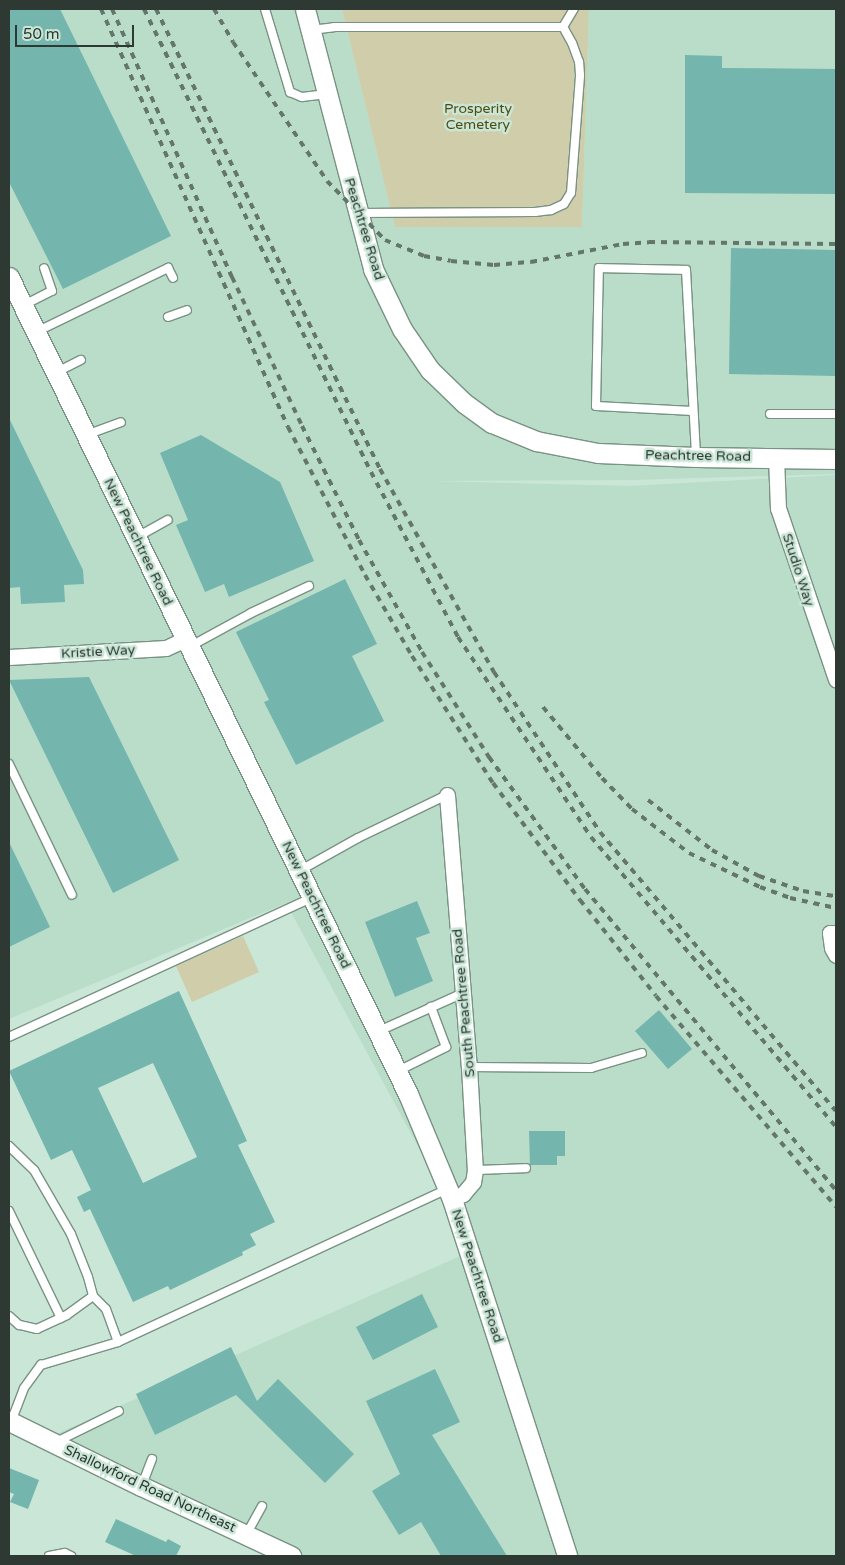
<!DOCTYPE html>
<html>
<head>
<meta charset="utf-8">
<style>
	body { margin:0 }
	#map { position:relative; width:845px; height:1565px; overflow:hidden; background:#cae6d6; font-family:"Varela Round",sans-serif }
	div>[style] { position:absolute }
	.built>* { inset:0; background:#b9ddc8 }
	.green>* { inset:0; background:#cfcdaa }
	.building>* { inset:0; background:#74b5ad }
	.roads { filter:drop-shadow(1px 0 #789283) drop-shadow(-1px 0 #789283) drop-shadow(0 1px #789283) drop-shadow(0 -1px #789283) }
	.service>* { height:8px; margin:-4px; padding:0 4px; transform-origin:4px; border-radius:4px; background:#fff }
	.minor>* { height:15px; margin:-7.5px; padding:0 7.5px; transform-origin:7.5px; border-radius:7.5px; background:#fff }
	.tertiary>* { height:19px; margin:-9.5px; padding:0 9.5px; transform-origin:9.5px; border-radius:9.5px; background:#fff }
	.rail>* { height:4px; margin-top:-2px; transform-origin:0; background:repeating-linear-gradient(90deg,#64756b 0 6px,transparent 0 12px) }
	span { translate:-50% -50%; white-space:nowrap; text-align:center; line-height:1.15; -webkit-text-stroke:5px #cae6d6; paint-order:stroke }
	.park-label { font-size:14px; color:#504c0f }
	.street-label { font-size:14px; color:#2e3933 }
	.frame { position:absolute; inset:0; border:10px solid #2e3933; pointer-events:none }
	.scale { position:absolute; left:15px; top:25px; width:119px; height:22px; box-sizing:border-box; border:2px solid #2e3933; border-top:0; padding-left:6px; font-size:15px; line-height:18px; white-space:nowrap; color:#2e3933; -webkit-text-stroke:4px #cae6d6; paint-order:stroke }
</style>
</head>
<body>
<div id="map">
	<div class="built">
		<i style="clip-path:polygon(9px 9px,342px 9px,395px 227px,582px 227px,589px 9px,836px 9px,836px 474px,631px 480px,430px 481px,630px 486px,836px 475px,836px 1556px,276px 1556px,47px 1438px,474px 1250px,286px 903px,9px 1019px)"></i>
	</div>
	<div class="green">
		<i style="clip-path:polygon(342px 9px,589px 9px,582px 227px,395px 227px)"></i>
		<i style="clip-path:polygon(243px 936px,259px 972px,192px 1002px,176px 966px)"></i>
	</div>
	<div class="building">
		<i style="clip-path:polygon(9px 9px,60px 9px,171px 236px,63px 289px,9px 182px)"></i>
		<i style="clip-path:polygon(685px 55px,722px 56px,722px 68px,836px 69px,836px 194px,685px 193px)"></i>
		<i style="clip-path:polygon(731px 248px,836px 250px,836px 376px,729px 374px)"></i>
		<i style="clip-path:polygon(9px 418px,83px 570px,84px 584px,64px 585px,65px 602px,21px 604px,20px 587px,9px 588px)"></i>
		<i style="clip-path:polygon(201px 435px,280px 482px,314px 561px,229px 597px,224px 584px,205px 592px,176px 525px,188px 520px,160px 453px)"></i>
		<i style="clip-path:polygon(345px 579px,377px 644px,352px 656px,384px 721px,296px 765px,264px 702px,269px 700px,236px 632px)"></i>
		<i style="clip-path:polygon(89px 677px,179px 860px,113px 893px,9px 680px)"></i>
		<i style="clip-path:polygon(9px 842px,50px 927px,9px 947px)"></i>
		<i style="clip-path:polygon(417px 901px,430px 933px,416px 938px,433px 981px,395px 997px,365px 922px)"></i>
		<i style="clip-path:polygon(evenodd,179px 991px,247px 1141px,238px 1145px,275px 1222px,250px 1234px,256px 1245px,242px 1252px,243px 1255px,170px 1290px,168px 1286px,133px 1302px,90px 1209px,84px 1212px,77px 1197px,91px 1190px,72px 1150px,51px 1160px,9px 1071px,179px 991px,153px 1063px,197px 1157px,143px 1183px,98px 1088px,153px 1063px)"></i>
		<i style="clip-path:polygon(659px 1010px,692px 1049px,668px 1069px,635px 1031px)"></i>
		<i style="clip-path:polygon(529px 1131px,565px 1131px,565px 1156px,557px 1156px,557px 1165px,530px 1165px)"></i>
		<i style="clip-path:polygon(422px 1294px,438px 1327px,373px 1360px,356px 1327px)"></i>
		<i style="clip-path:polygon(231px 1347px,257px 1401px,278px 1379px,354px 1454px,325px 1483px,236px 1395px,155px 1435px,136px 1394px)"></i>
		<i style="clip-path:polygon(435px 1369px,460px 1422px,432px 1435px,507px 1556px,441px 1556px,421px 1522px,399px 1535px,372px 1491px,400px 1474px,366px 1401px)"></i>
		<i style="clip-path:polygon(9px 1468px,39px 1480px,28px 1509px,10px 1502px,14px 1494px,9px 1492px)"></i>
		<i style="clip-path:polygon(116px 1519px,166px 1542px,168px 1539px,181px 1546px,176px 1556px,136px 1556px,105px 1542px)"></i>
	</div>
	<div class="roads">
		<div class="service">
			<i style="left:265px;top:9px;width:87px;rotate:73.2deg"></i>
			<i style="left:290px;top:92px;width:13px;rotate:23deg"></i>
			<i style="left:302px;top:97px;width:25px;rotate:-7deg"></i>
			<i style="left:311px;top:30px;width:23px;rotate:-7deg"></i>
			<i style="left:334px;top:27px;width:229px"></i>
			<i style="left:563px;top:27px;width:21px;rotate:-59deg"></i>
			<i style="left:358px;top:213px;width:177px;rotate:-0.3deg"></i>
			<i style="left:535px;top:212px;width:16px;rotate:-7deg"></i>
			<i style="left:551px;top:210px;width:14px;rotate:-25deg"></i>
			<i style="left:564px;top:204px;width:13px;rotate:-58deg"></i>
			<i style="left:571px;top:193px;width:118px;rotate:-85.6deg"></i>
			<i style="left:580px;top:75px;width:13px;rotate:-94deg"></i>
			<i style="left:579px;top:62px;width:20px;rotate:-110deg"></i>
			<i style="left:572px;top:43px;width:18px;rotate:-119deg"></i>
			<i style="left:24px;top:305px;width:31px;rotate:-27deg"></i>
			<i style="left:52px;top:291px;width:24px;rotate:-109deg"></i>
			<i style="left:168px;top:317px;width:20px;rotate:-20deg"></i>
			<i style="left:36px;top:332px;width:147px;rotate:-25.9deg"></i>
			<i style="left:168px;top:268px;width:11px;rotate:63deg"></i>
			<i style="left:55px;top:373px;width:29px;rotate:-27deg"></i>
			<i style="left:693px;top:411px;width:97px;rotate:-177deg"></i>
			<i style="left:596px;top:406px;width:138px;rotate:-88.8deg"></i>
			<i style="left:599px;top:268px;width:87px;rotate:1.3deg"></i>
			<i style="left:686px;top:270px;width:187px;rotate:86.9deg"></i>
			<i style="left:770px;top:414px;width:66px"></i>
			<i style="left:86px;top:435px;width:37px;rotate:-20deg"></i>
			<i style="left:137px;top:537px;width:35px;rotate:-29deg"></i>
			<i style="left:189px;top:647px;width:71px;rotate:-28.7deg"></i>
			<i style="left:251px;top:613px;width:64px;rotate:-25deg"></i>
			<i style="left:9px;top:764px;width:145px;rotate:64.3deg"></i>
			<i style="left:299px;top:871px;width:68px;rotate:-29.2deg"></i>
			<i style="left:358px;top:838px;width:99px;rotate:-25.8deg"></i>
			<i style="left:379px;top:1031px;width:92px;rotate:-24.3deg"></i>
			<i style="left:9px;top:1037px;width:332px;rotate:-24.7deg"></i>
			<i style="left:469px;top:1067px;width:122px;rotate:0.5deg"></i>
			<i style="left:591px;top:1068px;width:53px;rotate:-16.4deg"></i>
			<i style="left:398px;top:1071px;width:54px;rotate:-26.6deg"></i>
			<i style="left:446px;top:1047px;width:43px;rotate:-110.6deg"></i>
			<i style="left:9px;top:1146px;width:35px;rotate:44deg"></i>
			<i style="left:34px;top:1170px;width:74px;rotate:60deg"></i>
			<i style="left:71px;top:1234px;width:46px;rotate:68.4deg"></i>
			<i style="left:88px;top:1277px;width:20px;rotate:75deg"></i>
			<i style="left:93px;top:1296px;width:32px;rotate:144deg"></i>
			<i style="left:67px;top:1315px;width:33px;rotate:155deg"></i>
			<i style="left:37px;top:1329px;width:18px;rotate:-167deg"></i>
			<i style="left:19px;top:1325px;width:13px;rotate:-138deg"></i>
			<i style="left:475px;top:1170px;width:51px;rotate:-2.2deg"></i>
			<i style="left:9px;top:1211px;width:119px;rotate:64.1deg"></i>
			<i style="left:93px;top:1296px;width:18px;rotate:45deg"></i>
			<i style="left:106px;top:1309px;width:35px;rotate:70deg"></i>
			<i style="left:11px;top:1422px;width:36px;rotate:-69deg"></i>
			<i style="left:24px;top:1388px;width:29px;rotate:-54deg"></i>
			<i style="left:41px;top:1365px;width:80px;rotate:-16.6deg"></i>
			<i style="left:118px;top:1342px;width:363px;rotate:-24.9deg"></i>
			<i style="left:56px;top:1442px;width:70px;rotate:-26.2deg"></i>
			<i style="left:142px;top:1485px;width:28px;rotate:-69deg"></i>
			<i style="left:246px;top:1535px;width:33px;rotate:-61deg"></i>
			<i style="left:49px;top:1556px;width:16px;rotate:-11deg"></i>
			<i style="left:65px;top:1553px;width:7px;rotate:27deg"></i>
		</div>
		<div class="minor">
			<i style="left:776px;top:457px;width:51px;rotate:87.8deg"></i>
			<i style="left:778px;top:508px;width:181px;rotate:71.3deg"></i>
			<i style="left:9px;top:657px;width:157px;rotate:-3.3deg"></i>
			<i style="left:166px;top:648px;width:21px;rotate:-25deg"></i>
			<i style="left:447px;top:795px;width:273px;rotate:85.4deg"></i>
			<i style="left:469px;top:1067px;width:103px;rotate:86.7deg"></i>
			<i style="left:475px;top:1170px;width:12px;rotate:99deg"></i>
			<i style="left:473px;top:1182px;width:16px;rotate:130deg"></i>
			<i style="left:463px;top:1194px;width:12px;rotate:156deg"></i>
			<i style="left:836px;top:933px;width:6px;rotate:180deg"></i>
			<i style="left:830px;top:933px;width:15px;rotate:82deg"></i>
			<i style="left:832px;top:948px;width:8px;rotate:60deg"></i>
		</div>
		<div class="tertiary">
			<i style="left:305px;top:9px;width:269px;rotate:75.3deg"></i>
			<i style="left:373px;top:269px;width:67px;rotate:64.2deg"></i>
			<i style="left:402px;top:329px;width:50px;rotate:55.7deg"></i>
			<i style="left:430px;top:370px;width:47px;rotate:44.1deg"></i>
			<i style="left:464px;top:403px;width:34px;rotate:36deg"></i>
			<i style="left:492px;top:423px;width:48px;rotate:22.2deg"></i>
			<i style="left:536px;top:441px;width:63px;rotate:11deg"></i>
			<i style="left:598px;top:453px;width:98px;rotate:2.3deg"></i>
			<i style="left:696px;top:457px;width:140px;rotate:0.8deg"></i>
			<i style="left:9px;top:277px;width:909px;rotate:63.97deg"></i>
			<i style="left:408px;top:1094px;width:114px;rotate:67.3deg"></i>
			<i style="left:452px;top:1199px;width:375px;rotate:72.1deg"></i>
			<i style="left:9px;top:1421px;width:147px;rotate:26.2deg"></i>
			<i style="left:141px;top:1486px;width:166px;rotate:25deg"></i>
		</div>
	</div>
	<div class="rail">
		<i style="left:101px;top:9px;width:458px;rotate:65.9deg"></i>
		<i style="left:288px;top:427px;width:167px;rotate:62.5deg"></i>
		<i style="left:365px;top:575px;width:94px;rotate:59.9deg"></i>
		<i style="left:412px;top:656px;width:151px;rotate:57.5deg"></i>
		<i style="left:493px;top:783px;width:146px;rotate:53.4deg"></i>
		<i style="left:580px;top:900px;width:122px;rotate:51.6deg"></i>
		<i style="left:656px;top:996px;width:277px;rotate:49.5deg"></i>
		<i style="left:112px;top:9px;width:294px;rotate:65.9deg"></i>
		<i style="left:232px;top:277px;width:165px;rotate:64.8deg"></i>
		<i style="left:302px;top:426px;width:127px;rotate:63.4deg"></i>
		<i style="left:359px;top:540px;width:129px;rotate:60.6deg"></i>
		<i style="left:422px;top:652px;width:125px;rotate:57.5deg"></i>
		<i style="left:489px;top:757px;width:163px;rotate:54deg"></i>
		<i style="left:585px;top:889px;width:392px;rotate:50.2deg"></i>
		<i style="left:144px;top:9px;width:516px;rotate:63.88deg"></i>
		<i style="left:371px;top:472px;width:187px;rotate:62.2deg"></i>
		<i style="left:458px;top:637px;width:240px;rotate:56.4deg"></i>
		<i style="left:591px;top:837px;width:380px;rotate:49.8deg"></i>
		<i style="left:156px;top:9px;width:512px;rotate:64.04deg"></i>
		<i style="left:380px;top:469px;width:233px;rotate:60.7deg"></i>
		<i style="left:494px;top:672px;width:192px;rotate:56.5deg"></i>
		<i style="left:600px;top:832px;width:365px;rotate:49.8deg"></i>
		<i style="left:214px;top:9px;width:38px;rotate:60deg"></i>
		<i style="left:233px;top:42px;width:168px;rotate:55.9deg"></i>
		<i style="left:327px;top:181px;width:83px;rotate:45.5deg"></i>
		<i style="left:385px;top:240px;width:42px;rotate:22.3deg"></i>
		<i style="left:424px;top:256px;width:27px;rotate:10deg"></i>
		<i style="left:451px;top:261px;width:43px;rotate:5.3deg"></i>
		<i style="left:494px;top:265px;width:37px;rotate:-5deg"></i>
		<i style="left:531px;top:262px;width:94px;rotate:-11.1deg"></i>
		<i style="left:623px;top:244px;width:26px;rotate:-4deg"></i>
		<i style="left:649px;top:242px;width:187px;rotate:0.6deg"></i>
		<i style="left:543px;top:707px;width:92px;rotate:50.3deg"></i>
		<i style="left:602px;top:778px;width:43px;rotate:45.9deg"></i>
		<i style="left:632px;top:809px;width:72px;rotate:37.7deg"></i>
		<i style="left:689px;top:853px;width:79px;rotate:25.6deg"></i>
		<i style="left:760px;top:887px;width:32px;rotate:20deg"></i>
		<i style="left:790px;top:898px;width:47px;rotate:12.3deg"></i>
		<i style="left:648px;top:800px;width:81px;rotate:38deg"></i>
		<i style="left:712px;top:850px;width:54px;rotate:29deg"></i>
		<i style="left:759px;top:876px;width:46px;rotate:18.8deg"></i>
		<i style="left:803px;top:891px;width:33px;rotate:9deg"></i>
	</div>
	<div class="park-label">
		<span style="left:478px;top:117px">Prosperity<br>Cemetery</span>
	</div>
	<div class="street-label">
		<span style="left:364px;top:229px;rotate:73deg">Peachtree Road</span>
		<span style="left:698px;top:456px;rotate:1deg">Peachtree Road</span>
		<span style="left:138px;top:542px;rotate:64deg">New Peachtree Road</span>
		<span style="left:798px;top:570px;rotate:72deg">Studio Way</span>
		<span style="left:98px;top:652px;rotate:-3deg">Kristie Way</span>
		<span style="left:316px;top:905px;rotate:64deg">New Peachtree Road</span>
		<span style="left:464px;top:1003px;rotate:-95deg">South Peachtree Road</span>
		<span style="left:477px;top:1276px;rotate:72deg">New Peachtree Road</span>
		<span style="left:150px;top:1489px;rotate:25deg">Shallowford Road Northeast</span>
	</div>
	<div class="frame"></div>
	<div class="scale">50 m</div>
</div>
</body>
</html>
